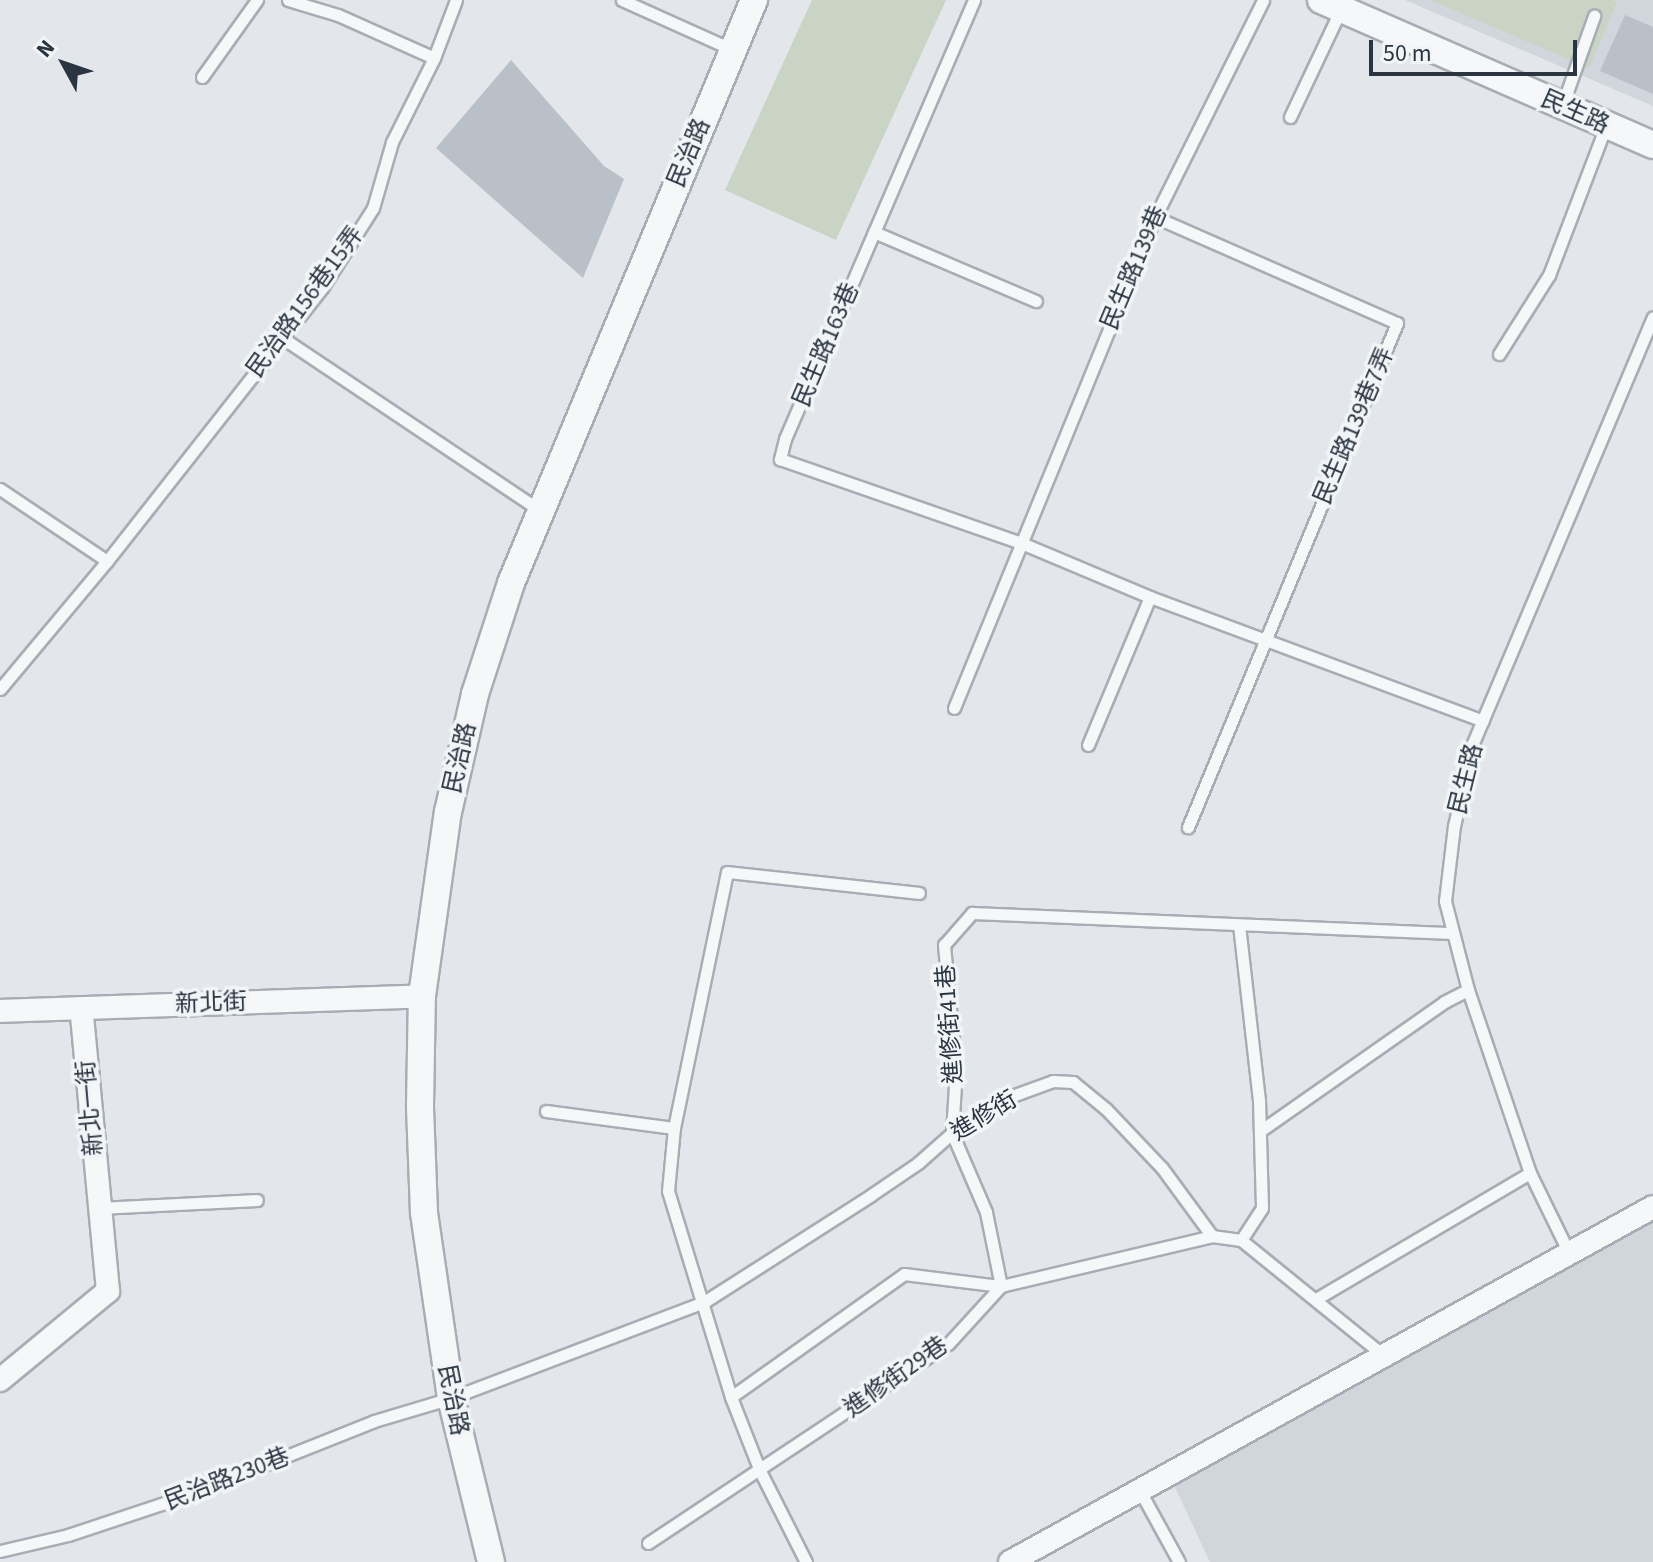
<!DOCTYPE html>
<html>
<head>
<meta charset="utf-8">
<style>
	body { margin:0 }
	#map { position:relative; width:1653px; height:1562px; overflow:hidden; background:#e3e6ea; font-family:"Source Sans 3","Noto Sans TC",sans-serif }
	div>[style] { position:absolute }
	.built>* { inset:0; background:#d1d5dc }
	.green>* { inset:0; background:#c9d4c4 }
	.building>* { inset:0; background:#bac0c7 }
	.roads { filter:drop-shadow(2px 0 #a8adb4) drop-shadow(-2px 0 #a8adb4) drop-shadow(0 2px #a8adb4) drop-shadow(0 -2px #a8adb4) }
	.service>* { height:11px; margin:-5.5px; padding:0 5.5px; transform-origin:5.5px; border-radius:5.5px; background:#f5f7f9 }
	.minor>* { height:22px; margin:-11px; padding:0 11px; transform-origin:11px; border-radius:11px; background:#f5f7f9 }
	.tertiary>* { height:26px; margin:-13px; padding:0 13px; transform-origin:13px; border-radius:13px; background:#f5f7f9 }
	span { translate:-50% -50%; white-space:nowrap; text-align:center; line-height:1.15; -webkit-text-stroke:7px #f2f5f7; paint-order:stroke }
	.street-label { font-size:24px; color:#2b3542 }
	.north { position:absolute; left:24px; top:24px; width:80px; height:80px; -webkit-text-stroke:6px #f2f5f7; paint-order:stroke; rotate:310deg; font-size:22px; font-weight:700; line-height:32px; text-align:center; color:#2b3542 }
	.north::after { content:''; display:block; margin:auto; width:28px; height:36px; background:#2b3542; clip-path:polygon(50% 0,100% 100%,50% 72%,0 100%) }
	.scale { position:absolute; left:1369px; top:40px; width:208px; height:36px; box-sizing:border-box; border:4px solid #2b3542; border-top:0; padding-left:10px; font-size:24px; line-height:28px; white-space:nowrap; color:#2b3542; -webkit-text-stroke:6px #f2f5f7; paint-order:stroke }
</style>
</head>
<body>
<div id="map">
	<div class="built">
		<i style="clip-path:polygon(1405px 0,1653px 0,1653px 106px)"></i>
		<i style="clip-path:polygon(1653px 1221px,1653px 1562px,1210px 1562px,1174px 1485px)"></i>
	</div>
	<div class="green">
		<i style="clip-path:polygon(812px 0,946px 0,836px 240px,725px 190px)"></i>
		<i style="clip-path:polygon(1430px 0,1611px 0,1617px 2px,1589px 68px)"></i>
	</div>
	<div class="building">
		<i style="clip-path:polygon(1625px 15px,1653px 27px,1653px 94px,1600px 71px)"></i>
		<i style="clip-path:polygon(511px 60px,604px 166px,624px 179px,583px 278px,436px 148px)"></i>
	</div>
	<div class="roads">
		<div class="service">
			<i style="left:288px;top:0;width:52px;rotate:16.7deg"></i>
			<i style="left:338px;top:15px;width:105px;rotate:24.1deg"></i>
			<i style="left:434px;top:58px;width:62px;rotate:-69.2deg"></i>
			<i style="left:622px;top:0;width:122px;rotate:24.2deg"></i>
			<i style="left:974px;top:0;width:478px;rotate:113.3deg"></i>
			<i style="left:785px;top:439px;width:21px;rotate:104deg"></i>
			<i style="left:780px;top:459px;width:253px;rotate:19.2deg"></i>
			<i style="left:1019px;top:542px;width:142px;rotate:22.8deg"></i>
			<i style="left:1150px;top:597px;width:355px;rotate:20.4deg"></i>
			<i style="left:202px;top:77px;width:95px;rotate:-54.5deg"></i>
			<i style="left:1562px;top:106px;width:96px;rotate:-70.4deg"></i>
			<i style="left:1290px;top:117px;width:119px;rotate:-64.7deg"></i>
			<i style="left:1155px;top:217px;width:264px;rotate:23.7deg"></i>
			<i style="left:1397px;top:323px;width:546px;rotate:112.52deg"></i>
			<i style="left:874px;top:232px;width:176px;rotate:23.1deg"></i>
			<i style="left:281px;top:337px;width:311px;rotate:33.8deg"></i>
			<i style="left:1499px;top:354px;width:93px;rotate:-57.7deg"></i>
			<i style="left:1549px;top:275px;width:160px;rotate:-69.1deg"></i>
			<i style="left:0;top:489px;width:129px;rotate:33.9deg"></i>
			<i style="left:107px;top:561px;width:167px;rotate:129.9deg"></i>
			<i style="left:107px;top:561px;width:347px;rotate:-51.8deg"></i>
			<i style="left:322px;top:288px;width:95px;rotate:-57.5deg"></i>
			<i style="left:373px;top:208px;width:69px;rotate:-73.9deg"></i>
			<i style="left:392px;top:142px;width:94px;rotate:-63.4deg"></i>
			<i style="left:954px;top:708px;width:531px;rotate:-67.74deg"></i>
			<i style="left:1155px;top:217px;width:242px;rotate:-63.5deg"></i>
			<i style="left:1088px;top:745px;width:160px;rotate:-67.3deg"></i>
			<i style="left:1239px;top:925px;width:176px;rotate:83.5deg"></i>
			<i style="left:1259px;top:1100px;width:108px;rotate:88.4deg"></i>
			<i style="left:1262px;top:1208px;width:38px;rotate:123deg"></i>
			<i style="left:546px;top:1111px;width:129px;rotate:7.6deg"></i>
			<i style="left:1260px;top:1131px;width:225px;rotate:-35deg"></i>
			<i style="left:1444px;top:1002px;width:27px;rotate:-27deg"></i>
			<i style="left:99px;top:1208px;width:158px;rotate:-2.9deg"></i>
			<i style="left:1569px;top:1253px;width:89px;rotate:-116deg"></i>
			<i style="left:1530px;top:1173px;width:193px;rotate:-108.7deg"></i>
			<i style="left:1468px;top:990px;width:92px;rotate:-104.5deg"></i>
			<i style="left:1445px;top:901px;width:76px;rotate:-83.2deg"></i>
			<i style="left:1454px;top:826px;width:85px;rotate:-77.1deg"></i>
			<i style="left:1473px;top:743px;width:462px;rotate:-67.1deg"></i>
			<i style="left:1316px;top:1299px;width:248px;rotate:-30.5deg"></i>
			<i style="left:731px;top:1397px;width:212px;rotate:-35.4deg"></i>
			<i style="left:904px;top:1274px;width:98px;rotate:7.1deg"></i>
			<i style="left:1001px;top:1286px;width:76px;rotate:-101.5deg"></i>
			<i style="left:986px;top:1212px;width:86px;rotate:-113.3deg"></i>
			<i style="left:952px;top:1133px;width:63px;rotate:-86.4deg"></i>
			<i style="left:956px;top:1070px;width:126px;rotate:-95.5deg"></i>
			<i style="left:944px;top:945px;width:43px;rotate:-48.8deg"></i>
			<i style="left:972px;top:913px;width:481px;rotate:2.4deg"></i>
			<i style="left:1140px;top:1491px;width:81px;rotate:61.2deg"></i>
			<i style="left:648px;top:1543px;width:360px;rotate:-33.6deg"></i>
			<i style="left:948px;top:1344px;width:79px;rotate:-47.6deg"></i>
			<i style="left:1001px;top:1286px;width:217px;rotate:-13.3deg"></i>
			<i style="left:1212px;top:1236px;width:29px;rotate:8deg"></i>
			<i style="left:1241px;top:1240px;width:184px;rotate:39deg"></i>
			<i style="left:0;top:1551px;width:70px;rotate:-13.2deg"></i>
			<i style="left:68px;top:1535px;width:130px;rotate:-18.4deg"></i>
			<i style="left:191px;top:1494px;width:197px;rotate:-21.7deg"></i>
			<i style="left:374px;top:1421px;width:80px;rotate:-16.6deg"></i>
			<i style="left:451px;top:1398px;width:271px;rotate:-20.8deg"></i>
			<i style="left:704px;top:1302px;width:198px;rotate:-32.6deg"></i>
			<i style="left:871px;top:1195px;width:57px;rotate:-34.2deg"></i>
			<i style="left:918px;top:1163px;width:45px;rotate:-41.4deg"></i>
			<i style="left:952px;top:1133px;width:59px;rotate:-34deg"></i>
			<i style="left:1001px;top:1100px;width:55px;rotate:-20.1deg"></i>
			<i style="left:1053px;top:1081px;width:20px;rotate:3deg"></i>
			<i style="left:1073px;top:1082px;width:43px;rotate:39.3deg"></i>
			<i style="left:1106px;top:1109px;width:81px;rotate:46.5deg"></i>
			<i style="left:1162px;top:1168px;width:84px;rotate:53.7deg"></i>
			<i style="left:806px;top:1562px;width:102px;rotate:-116.8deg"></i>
			<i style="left:760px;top:1471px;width:79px;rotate:-111.4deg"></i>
			<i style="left:731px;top:1397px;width:215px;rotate:-107deg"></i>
			<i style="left:668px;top:1191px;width:63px;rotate:-84.6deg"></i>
			<i style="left:674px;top:1128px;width:261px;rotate:-78.3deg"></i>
			<i style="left:727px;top:872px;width:193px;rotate:6.2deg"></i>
		</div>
		<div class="minor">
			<i style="left:0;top:1011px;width:422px;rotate:-2deg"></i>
			<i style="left:0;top:1380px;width:140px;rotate:-39.5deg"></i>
			<i style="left:108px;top:1291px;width:284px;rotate:-95.4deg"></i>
			<i style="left:1010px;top:1562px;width:734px;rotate:-28.9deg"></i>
		</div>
		<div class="tertiary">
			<i style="left:1321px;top:0;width:362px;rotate:23.6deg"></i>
			<i style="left:491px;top:1562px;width:169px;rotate:-103.7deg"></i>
			<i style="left:451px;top:1398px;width:188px;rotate:-98.3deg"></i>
			<i style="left:424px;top:1212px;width:106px;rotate:-92.2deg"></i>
			<i style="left:420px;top:1106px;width:110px;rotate:-89deg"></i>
			<i style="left:422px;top:996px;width:186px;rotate:-82deg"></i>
			<i style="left:448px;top:812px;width:121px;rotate:-77.1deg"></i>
			<i style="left:475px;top:694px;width:117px;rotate:-72deg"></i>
			<i style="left:511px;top:583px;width:632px;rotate:-67.37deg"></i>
		</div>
	</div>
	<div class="street-label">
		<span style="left:1575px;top:112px;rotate:24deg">民生路</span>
		<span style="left:689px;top:153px;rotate:-67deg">民治路</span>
		<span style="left:1134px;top:268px;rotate:-67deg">民生路139巷</span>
		<span style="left:305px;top:302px;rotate:-54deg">民治路156巷15弄</span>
		<span style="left:826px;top:345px;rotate:-67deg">民生路163巷</span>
		<span style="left:1354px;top:426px;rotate:-67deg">民生路139巷7弄</span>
		<span style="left:460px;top:758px;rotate:-77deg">民治路</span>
		<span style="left:1466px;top:779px;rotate:-76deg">民生路</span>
		<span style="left:211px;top:1003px;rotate:-2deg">新北街</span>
		<span style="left:950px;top:1024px;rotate:-94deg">進修街41巷</span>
		<span style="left:90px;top:1108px;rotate:-95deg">新北一街</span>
		<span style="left:984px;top:1116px;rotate:-31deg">進修街</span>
		<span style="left:896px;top:1377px;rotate:-35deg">進修街29巷</span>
		<span style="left:453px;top:1400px;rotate:79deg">民治路</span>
		<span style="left:227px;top:1479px;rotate:-21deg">民治路230巷</span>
	</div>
	<div class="north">N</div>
	<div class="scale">50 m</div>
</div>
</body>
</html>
